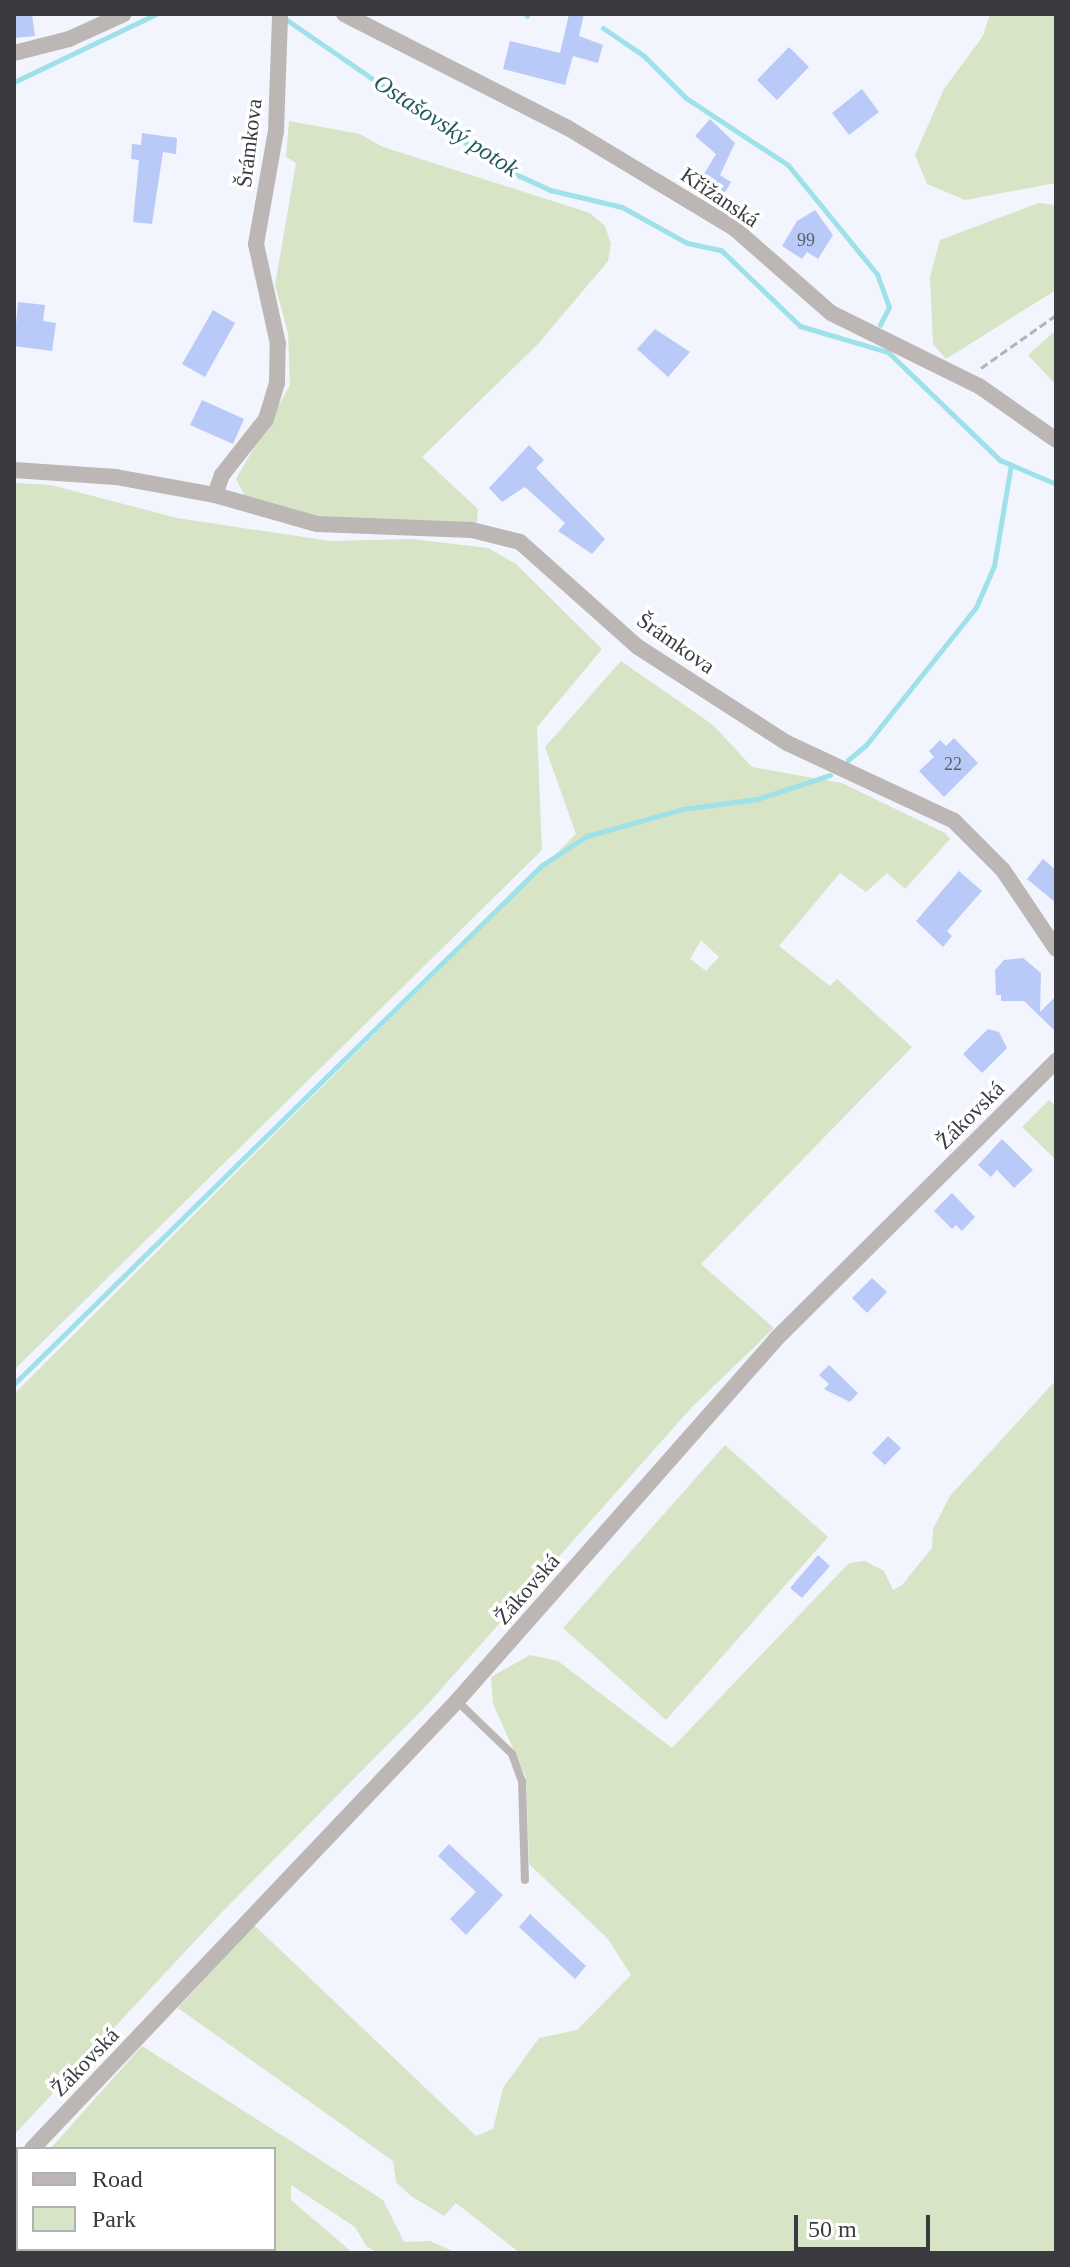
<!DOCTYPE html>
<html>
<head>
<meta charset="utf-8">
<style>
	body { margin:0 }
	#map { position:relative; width:1070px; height:2267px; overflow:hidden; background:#f2f5fe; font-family:"Times New Roman",serif }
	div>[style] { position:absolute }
	.green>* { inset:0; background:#d7e4c6 }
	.stream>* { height:5px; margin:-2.5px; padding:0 2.5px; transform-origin:2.5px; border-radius:2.5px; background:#9fe1e8 }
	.building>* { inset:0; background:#bacaf8 }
	.path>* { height:3px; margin-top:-1.5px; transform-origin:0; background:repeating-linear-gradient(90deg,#b2b4bb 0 8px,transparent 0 12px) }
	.lane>* { height:8px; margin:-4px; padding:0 4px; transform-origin:4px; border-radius:4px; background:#bcb6b4 }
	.street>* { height:16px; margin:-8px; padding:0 8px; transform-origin:8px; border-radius:8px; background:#bcb6b4 }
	span { translate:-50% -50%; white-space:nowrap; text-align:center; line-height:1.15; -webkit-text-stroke:7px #fff; paint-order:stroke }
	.number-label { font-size:18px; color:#5a5f6e }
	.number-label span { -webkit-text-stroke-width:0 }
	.street-label { font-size:22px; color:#3a3b40 }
	.water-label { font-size:24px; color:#245b61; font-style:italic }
	.frame { position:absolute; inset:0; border:16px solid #3a3b40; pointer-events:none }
	.legend { position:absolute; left:16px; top:2147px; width:260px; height:104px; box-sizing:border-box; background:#fff; border:2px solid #b0b1b3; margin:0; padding:10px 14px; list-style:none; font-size:24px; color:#3a3b40 }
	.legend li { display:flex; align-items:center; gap:16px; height:40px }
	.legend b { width:40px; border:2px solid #b0b1b3 }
	.scale { position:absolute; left:794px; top:2215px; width:136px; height:36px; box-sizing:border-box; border:4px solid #3a3b40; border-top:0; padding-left:10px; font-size:24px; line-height:28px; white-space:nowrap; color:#3a3b40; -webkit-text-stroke:6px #fff; paint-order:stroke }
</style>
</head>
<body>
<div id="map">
	<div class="green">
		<i style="clip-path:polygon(990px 14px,1056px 14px,1056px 183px,965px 200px,927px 184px,915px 155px,944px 89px,983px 36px)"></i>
		<i style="clip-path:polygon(289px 121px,360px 134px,383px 147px,590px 213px,605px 226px,611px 244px,608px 261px,539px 343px,422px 457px,478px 509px,477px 522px,360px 521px,301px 514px,246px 498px,236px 479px,290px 385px,288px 333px,275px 285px,296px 163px,286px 157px)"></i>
		<i style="clip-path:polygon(1039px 203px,1056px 205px,1056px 290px,946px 359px,933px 344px,932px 322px,930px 277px,940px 240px)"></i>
		<i style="clip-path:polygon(1056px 330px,1056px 385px,1028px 355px)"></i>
		<i style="clip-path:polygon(14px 483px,51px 485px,177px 518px,330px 541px,412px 539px,488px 548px,516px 564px,602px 649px,537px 727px,542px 850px,14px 1370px)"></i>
		<i style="clip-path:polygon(evenodd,621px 661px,713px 725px,752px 767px,842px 783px,945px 833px,950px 839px,905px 889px,887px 873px,866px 892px,840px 873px,779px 946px,830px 986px,837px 979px,912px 1047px,701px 1264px,774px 1328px,692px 1407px,426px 1706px,222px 1912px,14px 2135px,14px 1394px,576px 834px,545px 747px,621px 661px,701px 940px,719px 957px,706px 971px,690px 959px,701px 940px)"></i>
		<i style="clip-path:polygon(1049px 1100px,1056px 1106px,1056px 1160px,1022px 1127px)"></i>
		<i style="clip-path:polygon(1056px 1380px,1056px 2253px,520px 2253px,456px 2203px,444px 2216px,411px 2196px,396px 2182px,393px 2161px,178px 2008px,254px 1925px,476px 2136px,493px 2129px,503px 2088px,539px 2038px,577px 2030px,631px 1975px,608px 1939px,529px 1864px,526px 1777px,493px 1704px,491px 1677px,530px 1655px,558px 1661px,672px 1748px,849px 1563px,865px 1561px,884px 1571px,893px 1590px,902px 1585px,932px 1548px,933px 1529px,950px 1496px)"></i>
		<i style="clip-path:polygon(725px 1445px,828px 1537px,666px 1720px,563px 1628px)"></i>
		<i style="clip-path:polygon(142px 2046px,383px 2200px,404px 2242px,430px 2241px,457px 2253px,378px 2253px,366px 2246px,355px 2227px,291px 2185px,291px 2200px,353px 2253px,14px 2253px,18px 2189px,18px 2249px,274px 2249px,274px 2149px,50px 2149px)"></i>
	</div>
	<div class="stream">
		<i style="left:526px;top:14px;width:2px;rotate:63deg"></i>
		<i style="left:284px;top:18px;width:267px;rotate:34.5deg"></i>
		<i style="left:504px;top:169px;width:51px;rotate:24.5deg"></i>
		<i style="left:550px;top:190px;width:74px;rotate:13.3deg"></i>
		<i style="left:622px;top:207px;width:74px;rotate:29deg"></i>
		<i style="left:687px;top:243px;width:35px;rotate:12deg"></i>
		<i style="left:721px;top:250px;width:110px;rotate:43.9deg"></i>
		<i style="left:800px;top:326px;width:92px;rotate:16.5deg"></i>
		<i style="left:888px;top:352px;width:156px;rotate:44deg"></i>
		<i style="left:1000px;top:460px;width:61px;rotate:23.2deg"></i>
		<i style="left:603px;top:28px;width:50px;rotate:34.3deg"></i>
		<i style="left:644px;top:56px;width:59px;rotate:45deg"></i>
		<i style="left:686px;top:98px;width:122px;rotate:33.3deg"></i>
		<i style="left:788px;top:165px;width:141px;rotate:50.8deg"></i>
		<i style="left:877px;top:274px;width:35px;rotate:70deg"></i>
		<i style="left:889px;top:307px;width:20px;rotate:117deg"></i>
		<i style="left:14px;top:82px;width:157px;rotate:-25.6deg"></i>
		<i style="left:848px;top:760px;width:23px;rotate:-40deg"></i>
		<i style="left:866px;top:745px;width:176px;rotate:-51.4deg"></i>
		<i style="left:976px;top:607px;width:45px;rotate:-66.3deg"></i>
		<i style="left:994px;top:566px;width:103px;rotate:-80.5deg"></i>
		<i style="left:14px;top:1384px;width:740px;rotate:-44.51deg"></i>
		<i style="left:542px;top:865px;width:54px;rotate:-32.8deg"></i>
		<i style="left:587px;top:836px;width:100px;rotate:-15.7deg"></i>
		<i style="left:683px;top:809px;width:75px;rotate:-7.7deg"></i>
		<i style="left:757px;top:799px;width:77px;rotate:-18.2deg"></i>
	</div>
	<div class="building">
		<i style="clip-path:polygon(14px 14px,32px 14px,35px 36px,14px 38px)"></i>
		<i style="clip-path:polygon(569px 14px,584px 14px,579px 36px,603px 45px,598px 63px,573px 56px,565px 85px,503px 69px,510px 41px,560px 53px)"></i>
		<i style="clip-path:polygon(789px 47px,809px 67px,777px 100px,757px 80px)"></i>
		<i style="clip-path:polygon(862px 89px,879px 112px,849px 135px,832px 113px)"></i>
		<i style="clip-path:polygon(710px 119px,735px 143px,720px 175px,731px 182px,718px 204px,694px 191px,716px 154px,695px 136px)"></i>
		<i style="clip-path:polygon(142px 133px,177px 138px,176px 154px,163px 152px,152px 224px,133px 222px,139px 160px,131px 159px,132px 144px,141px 145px)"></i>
		<i style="clip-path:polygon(815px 210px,833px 235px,818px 259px,807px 252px,802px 259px,782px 246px,797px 221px)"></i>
		<i style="clip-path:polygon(18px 302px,45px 305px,43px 321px,56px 323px,52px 351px,14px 346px)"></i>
		<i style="clip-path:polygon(213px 310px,235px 323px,205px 377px,182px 364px)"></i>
		<i style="clip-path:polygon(655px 329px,690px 352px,668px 377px,637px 349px)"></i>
		<i style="clip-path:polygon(202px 400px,244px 419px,233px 444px,190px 425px)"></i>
		<i style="clip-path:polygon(529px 445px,544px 460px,536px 468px,605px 539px,592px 554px,558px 531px,565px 523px,525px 487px,502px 502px,489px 488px)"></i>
		<i style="clip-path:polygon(954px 738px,978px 763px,944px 797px,919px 771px,934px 757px,929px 751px,940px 740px,946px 746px)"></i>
		<i style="clip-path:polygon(1043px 859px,1056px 870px,1056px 903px,1027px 879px)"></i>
		<i style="clip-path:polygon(959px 871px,982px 891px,947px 931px,952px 936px,943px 947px,916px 921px)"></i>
		<i style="clip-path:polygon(1023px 958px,1041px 973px,1040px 1012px,1056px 996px,1056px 1032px,1024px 1001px,1001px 1001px,1001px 995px,996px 995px,995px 970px,1004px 960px)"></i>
		<i style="clip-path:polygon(988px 1029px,999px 1032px,1007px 1048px,982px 1073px,963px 1054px)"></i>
		<i style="clip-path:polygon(1002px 1139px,1033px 1170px,1014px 1188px,997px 1170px,991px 1177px,978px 1165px)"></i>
		<i style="clip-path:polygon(952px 1193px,975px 1217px,962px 1231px,956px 1225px,952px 1229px,934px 1211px)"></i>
		<i style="clip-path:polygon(872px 1278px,887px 1292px,867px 1313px,852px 1298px)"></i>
		<i style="clip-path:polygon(829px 1365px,858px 1393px,850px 1402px,824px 1389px,829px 1384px,819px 1375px)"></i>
		<i style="clip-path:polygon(888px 1436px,901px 1448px,885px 1465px,872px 1453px)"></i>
		<i style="clip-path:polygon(818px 1555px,830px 1566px,802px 1598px,790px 1588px)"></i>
		<i style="clip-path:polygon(449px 1844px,503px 1895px,466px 1935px,450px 1919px,476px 1892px,438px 1856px)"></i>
		<i style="clip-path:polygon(530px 1914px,586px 1966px,575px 1979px,519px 1927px)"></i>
	</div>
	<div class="path">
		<i style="left:981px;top:368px;width:92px;rotate:-35.2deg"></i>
	</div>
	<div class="lane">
		<i style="left:457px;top:1701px;width:76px;rotate:43.9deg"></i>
		<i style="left:512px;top:1754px;width:29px;rotate:70deg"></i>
		<i style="left:522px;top:1781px;width:99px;rotate:88.3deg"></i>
	</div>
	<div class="street">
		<i style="left:344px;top:14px;width:251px;rotate:27deg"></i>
		<i style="left:568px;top:128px;width:194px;rotate:31.1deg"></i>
		<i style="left:734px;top:228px;width:129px;rotate:41.2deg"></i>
		<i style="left:831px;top:313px;width:165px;rotate:26.3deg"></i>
		<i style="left:979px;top:386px;width:94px;rotate:35deg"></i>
		<i style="left:14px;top:53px;width:57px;rotate:-14.3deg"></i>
		<i style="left:69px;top:39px;width:60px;rotate:-24.4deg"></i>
		<i style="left:14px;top:470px;width:102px;rotate:3.9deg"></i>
		<i style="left:116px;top:477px;width:101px;rotate:10.3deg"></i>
		<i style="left:215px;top:495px;width:106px;rotate:15.9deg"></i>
		<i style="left:317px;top:524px;width:155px;rotate:2.2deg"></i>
		<i style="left:472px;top:530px;width:49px;rotate:14deg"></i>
		<i style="left:520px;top:542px;width:158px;rotate:41.7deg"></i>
		<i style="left:638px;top:647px;width:177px;rotate:32.8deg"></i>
		<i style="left:787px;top:743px;width:184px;rotate:25deg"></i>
		<i style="left:954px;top:821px;width:69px;rotate:45deg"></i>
		<i style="left:1003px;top:870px;width:95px;rotate:56.1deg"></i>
		<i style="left:215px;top:495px;width:21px;rotate:-71deg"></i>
		<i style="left:222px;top:475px;width:71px;rotate:-51.8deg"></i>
		<i style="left:266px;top:419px;width:38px;rotate:-73deg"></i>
		<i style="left:277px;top:383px;width:39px;rotate:-89deg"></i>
		<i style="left:278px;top:344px;width:102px;rotate:-102.4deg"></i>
		<i style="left:256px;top:244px;width:115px;rotate:-80deg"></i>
		<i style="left:276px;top:131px;width:117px;rotate:-88deg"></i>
		<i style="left:32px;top:2149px;width:618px;rotate:-46.51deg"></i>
		<i style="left:457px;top:1701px;width:482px;rotate:-48.6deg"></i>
		<i style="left:776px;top:1339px;width:395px;rotate:-44.8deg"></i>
		<i style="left:14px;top:2168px;width:6px;rotate:-45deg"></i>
	</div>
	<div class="number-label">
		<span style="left:806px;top:240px">99</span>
		<span style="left:953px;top:764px">22</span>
	</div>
	<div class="street-label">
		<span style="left:249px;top:143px;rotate:-83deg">Šrámkova</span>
		<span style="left:720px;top:197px;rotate:34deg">Křižanská</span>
		<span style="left:676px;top:643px;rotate:35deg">Šrámkova</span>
		<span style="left:970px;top:1115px;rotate:-45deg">Žákovská</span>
		<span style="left:527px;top:1589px;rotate:-49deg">Žákovská</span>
		<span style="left:85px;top:2062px;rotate:-46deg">Žákovská</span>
	</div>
	<div class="water-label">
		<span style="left:446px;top:126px;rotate:33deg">Ostašovský potok</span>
	</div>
	<div class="frame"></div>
	<ul class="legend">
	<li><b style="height:10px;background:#bcb6b4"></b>Road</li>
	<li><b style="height:22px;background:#d7e4c6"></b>Park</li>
	</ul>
	<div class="scale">50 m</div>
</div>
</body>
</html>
